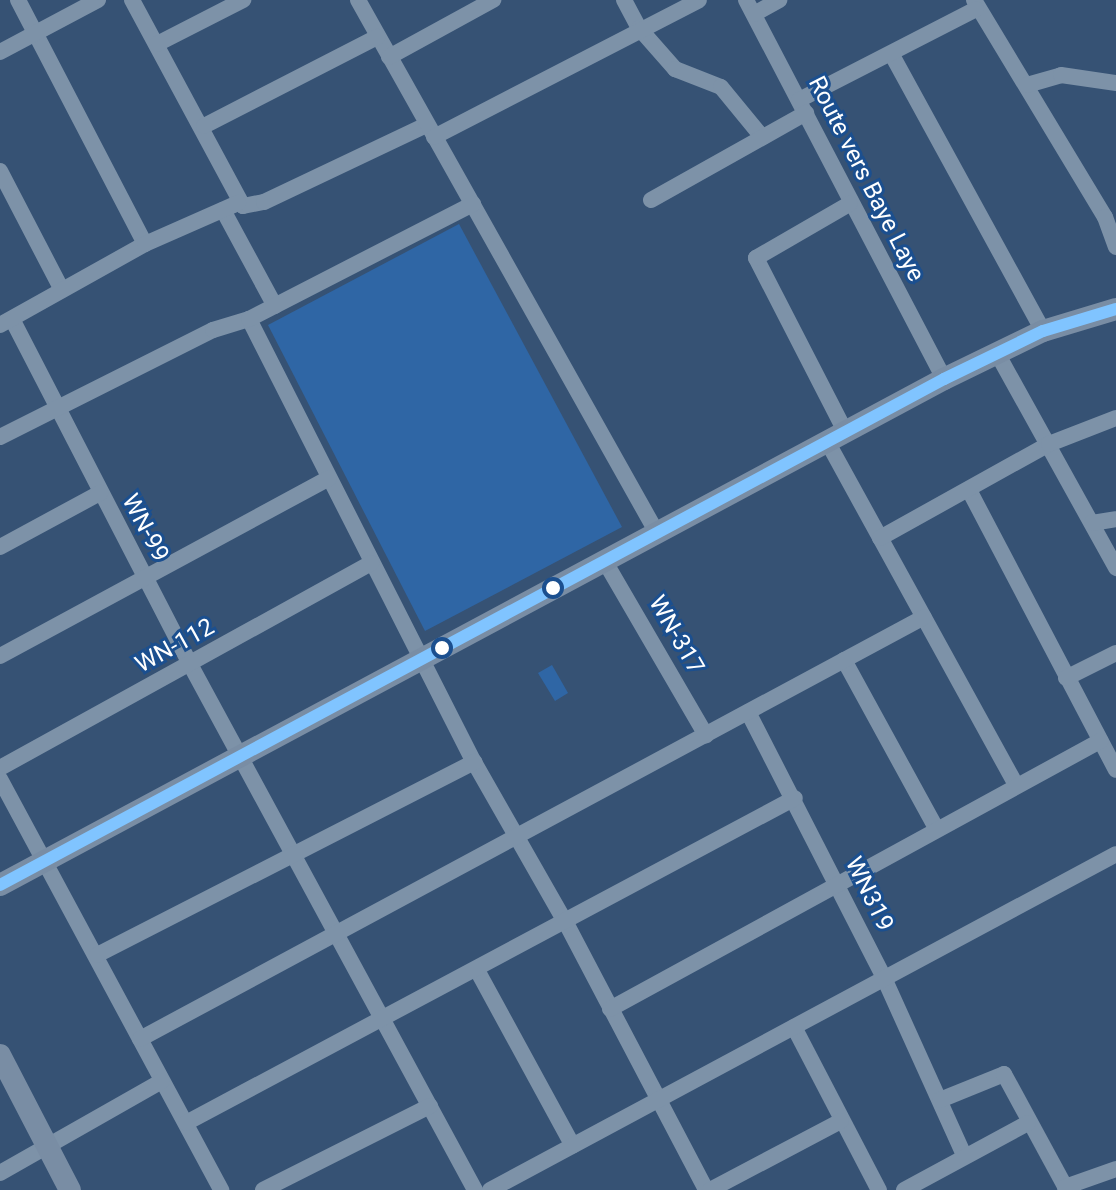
<!DOCTYPE html>
<html>
<head>
<meta charset="utf-8">
<style>
	body { margin:0 }
	#map { position:relative; width:1116px; height:1190px; overflow:hidden; background:#365274; font-family:Roboto,sans-serif }
	div>[style] { position:absolute }
	.green>* { inset:0; background:#2f66a5 }
	.street>* { height:16px; margin:-8px; padding:0 8px; transform-origin:8px; border-radius:8px; background:#7d92a8 }
	.secondary>* { height:22px; margin:-11px; padding:0 11px; transform-origin:11px; border-radius:11px; background:#798da4 }
	.bus-1>* { height:12px; margin:-6px; padding:0 6px; transform-origin:6px; border-radius:6px; background:#80c4ff }
	.dots>* { width:22px; height:22px; translate:-50% -50%; box-sizing:border-box; border:4px solid #1b4f8f; border-radius:50% }
	span { translate:-50% -50%; white-space:nowrap; text-align:center; line-height:1.15; -webkit-text-stroke:6px #1b4f8f; paint-order:stroke }
	.street-label { font-size:24px; color:#fff }
</style>
</head>
<body>
<div id="map">
	<div class="green">
		<i style="clip-path:polygon(459px 224px,622px 527px,425px 631px,268px 325px)"></i>
		<i style="clip-path:polygon(552px 665px,568px 693px,555px 701px,538px 673px)"></i>
	</div>
	<div class="street">
		<i style="left:18px;top:0;width:275px;rotate:62.5deg"></i>
		<i style="left:132px;top:0;width:234px;rotate:61.7deg"></i>
		<i style="left:243px;top:206px;width:21px;rotate:-11deg"></i>
		<i style="left:264px;top:202px;width:179px;rotate:-25.4deg"></i>
		<i style="left:358px;top:0;width:611px;rotate:60.71deg"></i>
		<i style="left:624px;top:0;width:32px;rotate:62deg"></i>
		<i style="left:639px;top:28px;width:55px;rotate:48.7deg"></i>
		<i style="left:675px;top:69px;width:49px;rotate:21.4deg"></i>
		<i style="left:721px;top:87px;width:65px;rotate:50.6deg"></i>
		<i style="left:746px;top:0;width:428px;rotate:62.4deg"></i>
		<i style="left:974px;top:0;width:253px;rotate:58.9deg"></i>
		<i style="left:1105px;top:217px;width:32px;rotate:70deg"></i>
		<i style="left:754px;top:14px;width:29px;rotate:-29deg"></i>
		<i style="left:157px;top:44px;width:97px;rotate:-27.1deg"></i>
		<i style="left:0;top:52px;width:111px;rotate:-28deg"></i>
		<i style="left:892px;top:55px;width:315px;rotate:61.3deg"></i>
		<i style="left:389px;top:57px;width:119px;rotate:-28.7deg"></i>
		<i style="left:1027px;top:85px;width:35px;rotate:-16deg"></i>
		<i style="left:1061px;top:75px;width:56px;rotate:8.3deg"></i>
		<i style="left:799px;top:100px;width:199px;rotate:-27.2deg"></i>
		<i style="left:204px;top:126px;width:195px;rotate:-27.2deg"></i>
		<i style="left:434px;top:137px;width:298px;rotate:-27.3deg"></i>
		<i style="left:0;top:171px;width:134px;rotate:62.5deg"></i>
		<i style="left:651px;top:200px;width:178px;rotate:-29.3deg"></i>
		<i style="left:223px;top:210px;width:109px;rotate:61.6deg"></i>
		<i style="left:12px;top:319px;width:390px;rotate:62.7deg"></i>
		<i style="left:191px;top:666px;width:596px;rotate:61.54deg"></i>
		<i style="left:249px;top:319px;width:497px;rotate:63.1deg"></i>
		<i style="left:474px;top:762px;width:185px;rotate:60.3deg"></i>
		<i style="left:566px;top:923px;width:301px;rotate:62.3deg"></i>
		<i style="left:0;top:325px;width:166px;rotate:-29.2deg"></i>
		<i style="left:145px;top:244px;width:102px;rotate:-23.8deg"></i>
		<i style="left:997px;top:353px;width:246px;rotate:61deg"></i>
		<i style="left:846px;top:433px;width:197px;rotate:-117.2deg"></i>
		<i style="left:756px;top:258px;width:108px;rotate:-30.1deg"></i>
		<i style="left:0;top:437px;width:238px;rotate:-26.7deg"></i>
		<i style="left:213px;top:330px;width:38px;rotate:-17deg"></i>
		<i style="left:249px;top:319px;width:252px;rotate:-27.2deg"></i>
		<i style="left:828px;top:443px;width:390px;rotate:61.2deg"></i>
		<i style="left:969px;top:490px;width:316px;rotate:62.3deg"></i>
		<i style="left:1092px;top:523px;width:24px;rotate:-9deg"></i>
		<i style="left:880px;top:538px;width:193px;rotate:-29.1deg"></i>
		<i style="left:1049px;top:444px;width:72px;rotate:-21.2deg"></i>
		<i style="left:0;top:547px;width:114px;rotate:-28.4deg"></i>
		<i style="left:604px;top:560px;width:203px;rotate:59.8deg"></i>
		<i style="left:0;top:656px;width:374px;rotate:-28.4deg"></i>
		<i style="left:844px;top:660px;width:192px;rotate:61.3deg"></i>
		<i style="left:1066px;top:678px;width:56px;rotate:-26.6deg"></i>
		<i style="left:748px;top:712px;width:299px;rotate:62.9deg"></i>
		<i style="left:884px;top:978px;width:194px;rotate:65.7deg"></i>
		<i style="left:0;top:768px;width:424px;rotate:-28.9deg"></i>
		<i style="left:0;top:779px;width:467px;rotate:61.7deg"></i>
		<i style="left:97px;top:955px;width:424px;rotate:-27.1deg"></i>
		<i style="left:477px;top:970px;width:200px;rotate:61.4deg"></i>
		<i style="left:610px;top:1009px;width:559px;rotate:-28.68deg"></i>
		<i style="left:794px;top:1027px;width:184px;rotate:62.5deg"></i>
		<i style="left:140px;top:1039px;width:890px;rotate:-28.29deg"></i>
		<i style="left:940px;top:1100px;width:69px;rotate:-22.1deg"></i>
		<i style="left:1004px;top:1074px;width:132px;rotate:61.5deg"></i>
		<i style="left:186px;top:1123px;width:690px;rotate:-28.09deg"></i>
		<i style="left:0;top:1173px;width:186px;rotate:-29.6deg"></i>
		<i style="left:1065px;top:1187px;width:54px;rotate:-19.4deg"></i>
		<i style="left:263px;top:1190px;width:187px;rotate:-26.7deg"></i>
		<i style="left:490px;top:1190px;width:710px;rotate:-28.22deg"></i>
		<i style="left:710px;top:1190px;width:148px;rotate:-27.8deg"></i>
		<i style="left:904px;top:1190px;width:141px;rotate:-28.4deg"></i>
	</div>
	<div class="secondary">
		<i style="left:0;top:885px;width:1071px;rotate:-28.19deg"></i>
		<i style="left:944px;top:379px;width:110px;rotate:-25.9deg"></i>
		<i style="left:1043px;top:331px;width:76px;rotate:-16.8deg"></i>
		<i style="left:0;top:1055px;width:152px;rotate:62.6deg"></i>
	</div>
	<div class="bus-1">
		<i style="left:0;top:885px;width:1071px;rotate:-28.19deg"></i>
		<i style="left:944px;top:379px;width:110px;rotate:-25.9deg"></i>
		<i style="left:1043px;top:331px;width:76px;rotate:-16.8deg"></i>
	</div>
	<div class="dots">
		<i style="left:553px;top:588px;background:#fff"></i>
		<i style="left:442px;top:648px;background:#fff"></i>
	</div>
	<div class="street-label">
		<span style="left:866px;top:179px;rotate:63deg">Route vers Baye Laye</span>
		<span style="left:145px;top:528px;rotate:62deg">WN-99</span>
		<span style="left:676px;top:635px;rotate:60deg">WN-317</span>
		<span style="left:175px;top:646px;rotate:-29deg">WN-112</span>
		<span style="left:869px;top:894px;rotate:64deg">WN319</span>
	</div>
</div>
</body>
</html>
